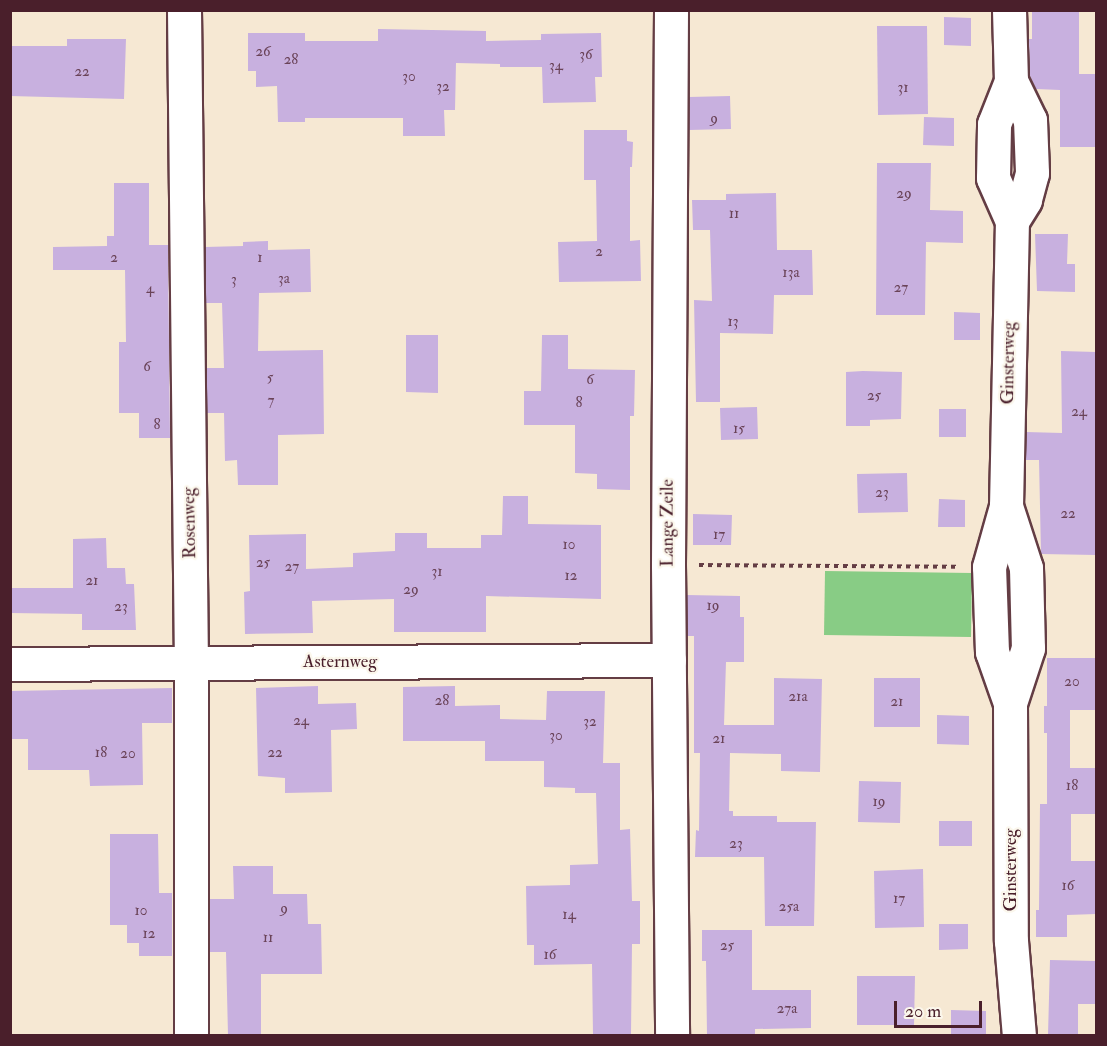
<!DOCTYPE html>
<html>
<head>
<meta charset="utf-8">
<style>
	body { margin:0 }
	#map { position:relative; width:1107px; height:1046px; overflow:hidden; background:#f6e8d3; font-family:"IM FELL Double Pica",serif }
	div>[style] { position:absolute }
	.green>* { inset:0; background:#88cc85 }
	.building>* { inset:0; background:#c8b0df }
	.path>* { height:4px; margin-top:-2px; transform-origin:0; background:repeating-linear-gradient(90deg,#643d44 0 4.5px,transparent 0 9px) }
	.roads { filter:drop-shadow(2px 0 #643d44) drop-shadow(-2px 0 #643d44) drop-shadow(0 2px #643d44) drop-shadow(0 -2px #643d44) }
	.minor>* { height:33px; margin:-16.5px; padding:0 16.5px; transform-origin:16.5px; border-radius:16.5px; background:#fff }
	span { translate:-50% -50%; white-space:nowrap; text-align:center; line-height:1.15; -webkit-text-stroke:4.5px #fbf7ec; paint-order:stroke }
	.number-label { font-size:15px; color:#6a4358 }
	.number-label span { -webkit-text-stroke-width:0 }
	.street-label { font-size:18px; color:#4a1f2b }
	.frame { position:absolute; inset:0; border:12px solid #4a1f2b; pointer-events:none }
	.scale { position:absolute; left:894px; top:1001px; width:88px; height:27px; box-sizing:border-box; border:3px solid #4a1f2b; border-top:0; padding-left:8px; font-size:18px; line-height:21px; white-space:nowrap; color:#4a1f2b; -webkit-text-stroke:4px #fbf7ec; paint-order:stroke }
</style>
</head>
<body>
<div id="map">
	<div class="green">
		<i style="clip-path:polygon(825px 571px,972px 573px,971px 637px,824px 635px)"></i>
	</div>
	<div class="building">
		<i style="clip-path:polygon(1032px 10px,1079px 10px,1079px 74px,1096px 74px,1096px 147px,1060px 147px,1060px 90px,1036px 89px,1030px 76px,1029px 39px,1032px 39px)"></i>
		<i style="clip-path:polygon(944px 17px,971px 18px,971px 46px,944px 45px)"></i>
		<i style="clip-path:polygon(877px 26px,927px 26px,928px 114px,878px 115px)"></i>
		<i style="clip-path:polygon(378px 29px,486px 31px,486px 41px,541px 40px,541px 34px,601px 33px,602px 77px,595px 77px,596px 102px,543px 103px,542px 67px,500px 67px,500px 64px,456px 63px,455px 110px,444px 110px,445px 136px,403px 136px,403px 118px,305px 118px,305px 122px,278px 122px,277px 86px,256px 87px,256px 71px,248px 71px,248px 33px,305px 33px,305px 41px,378px 41px)"></i>
		<i style="clip-path:polygon(67px 39px,126px 39px,124px 99px,10px 96px,10px 46px,67px 46px)"></i>
		<i style="clip-path:polygon(730px 96px,731px 129px,689px 130px,689px 97px)"></i>
		<i style="clip-path:polygon(924px 117px,954px 118px,954px 146px,923px 145px)"></i>
		<i style="clip-path:polygon(584px 130px,627px 130px,627px 141px,633px 142px,632px 167px,630px 167px,630px 241px,640px 240px,641px 281px,559px 282px,558px 242px,597px 241px,596px 180px,584px 180px)"></i>
		<i style="clip-path:polygon(877px 163px,931px 163px,930px 210px,963px 211px,963px 243px,926px 242px,925px 315px,876px 315px)"></i>
		<i style="clip-path:polygon(114px 183px,149px 183px,149px 245px,168px 245px,170px 438px,139px 438px,139px 413px,119px 413px,119px 342px,126px 342px,125px 270px,53px 270px,53px 247px,107px 246px,107px 236px,114px 236px)"></i>
		<i style="clip-path:polygon(776px 193px,777px 250px,812px 250px,813px 295px,774px 295px,773px 334px,720px 333px,720px 402px,696px 402px,694px 300px,712px 301px,710px 230px,693px 230px,692px 200px,726px 200px,726px 194px)"></i>
		<i style="clip-path:polygon(1035px 234px,1068px 234px,1067px 264px,1075px 264px,1075px 292px,1037px 291px)"></i>
		<i style="clip-path:polygon(268px 241px,268px 250px,310px 249px,311px 292px,259px 293px,258px 351px,323px 350px,324px 434px,278px 435px,278px 485px,238px 485px,237px 460px,225px 461px,224px 413px,207px 413px,207px 368px,224px 368px,222px 303px,206px 303px,205px 247px,243px 246px,243px 242px)"></i>
		<i style="clip-path:polygon(954px 312px,980px 313px,980px 340px,954px 340px)"></i>
		<i style="clip-path:polygon(406px 335px,438px 335px,438px 393px,406px 392px)"></i>
		<i style="clip-path:polygon(542px 335px,568px 335px,568px 369px,635px 370px,634px 416px,630px 416px,630px 490px,597px 489px,597px 474px,575px 473px,575px 425px,524px 425px,524px 391px,541px 391px)"></i>
		<i style="clip-path:polygon(1061px 351px,1096px 352px,1096px 555px,1041px 554px,1039px 460px,1026px 460px,1026px 432px,1062px 433px)"></i>
		<i style="clip-path:polygon(863px 371px,902px 372px,901px 419px,870px 420px,870px 426px,846px 426px,846px 372px)"></i>
		<i style="clip-path:polygon(757px 407px,758px 439px,721px 440px,720px 408px)"></i>
		<i style="clip-path:polygon(939px 409px,966px 409px,966px 437px,939px 437px)"></i>
		<i style="clip-path:polygon(907px 473px,908px 512px,858px 513px,857px 474px)"></i>
		<i style="clip-path:polygon(503px 496px,528px 496px,528px 524px,601px 525px,601px 599px,486px 596px,486px 632px,394px 632px,394px 599px,312px 601px,313px 633px,245px 634px,244px 592px,250px 591px,249px 535px,306px 534px,306px 569px,353px 567px,353px 553px,395px 551px,395px 533px,427px 533px,427px 548px,481px 548px,481px 535px,502px 535px)"></i>
		<i style="clip-path:polygon(939px 499px,965px 500px,965px 527px,938px 527px)"></i>
		<i style="clip-path:polygon(693px 514px,732px 515px,731px 545px,693px 545px)"></i>
		<i style="clip-path:polygon(106px 538px,107px 568px,125px 568px,126px 584px,134px 584px,136px 630px,82px 630px,82px 614px,10px 613px,10px 588px,73px 588px,73px 539px)"></i>
		<i style="clip-path:polygon(687px 595px,740px 596px,740px 617px,744px 617px,744px 662px,726px 662px,724px 725px,774px 725px,774px 678px,822px 679px,820px 772px,781px 771px,781px 754px,730px 753px,729px 811px,733px 811px,733px 816px,777px 816px,777px 822px,816px 822px,814px 926px,765px 926px,764px 857px,695px 857px,696px 830px,699px 831px,700px 753px,694px 753px,694px 636px,687px 636px)"></i>
		<i style="clip-path:polygon(1047px 658px,1096px 658px,1096px 710px,1070px 710px,1070px 768px,1096px 768px,1096px 814px,1071px 814px,1071px 861px,1096px 861px,1096px 914px,1067px 915px,1067px 937px,1036px 937px,1036px 910px,1039px 910px,1040px 804px,1047px 804px,1047px 733px,1044px 733px,1044px 706px,1047px 706px)"></i>
		<i style="clip-path:polygon(874px 678px,920px 678px,920px 727px,874px 727px)"></i>
		<i style="clip-path:polygon(318px 686px,318px 704px,356px 703px,357px 729px,331px 730px,332px 792px,285px 793px,285px 778px,258px 776px,256px 688px)"></i>
		<i style="clip-path:polygon(455px 686px,455px 706px,500px 705px,500px 719px,546px 720px,547px 691px,605px 691px,603px 763px,620px 763px,620px 830px,630px 829px,632px 901px,640px 901px,640px 944px,632px 944px,631px 1035px,593px 1035px,592px 964px,534px 965px,534px 945px,527px 945px,526px 886px,570px 885px,570px 865px,598px 864px,596px 793px,575px 793px,575px 788px,544px 787px,544px 761px,485px 761px,485px 741px,403px 741px,403px 687px)"></i>
		<i style="clip-path:polygon(172px 688px,172px 723px,142px 723px,143px 785px,90px 786px,89px 770px,28px 770px,28px 739px,10px 739px,10px 691px)"></i>
		<i style="clip-path:polygon(937px 715px,969px 716px,969px 745px,937px 744px)"></i>
		<i style="clip-path:polygon(859px 781px,901px 782px,900px 823px,858px 822px)"></i>
		<i style="clip-path:polygon(939px 821px,972px 821px,972px 846px,939px 846px)"></i>
		<i style="clip-path:polygon(110px 834px,158px 834px,159px 893px,172px 893px,172px 956px,139px 956px,139px 943px,127px 943px,127px 925px,110px 925px)"></i>
		<i style="clip-path:polygon(233px 866px,273px 866px,273px 894px,307px 894px,308px 924px,321px 924px,322px 974px,261px 974px,261px 1035px,228px 1035px,226px 952px,210px 952px,210px 899px,234px 899px)"></i>
		<i style="clip-path:polygon(923px 869px,924px 927px,875px 928px,874px 871px)"></i>
		<i style="clip-path:polygon(939px 924px,968px 924px,968px 949px,939px 950px)"></i>
		<i style="clip-path:polygon(702px 930px,752px 930px,752px 990px,811px 990px,811px 1028px,755px 1029px,755px 1035px,707px 1035px,706px 961px,702px 961px)"></i>
		<i style="clip-path:polygon(1050px 960px,1096px 961px,1096px 1004px,1078px 1004px,1078px 1035px,1048px 1035px)"></i>
		<i style="clip-path:polygon(857px 976px,915px 976px,914px 1025px,857px 1025px)"></i>
		<i style="clip-path:polygon(951px 1010px,986px 1011px,986px 1035px,951px 1035px)"></i>
	</div>
	<div class="path">
		<i style="left:699px;top:565px;width:259px;rotate:0.4deg"></i>
	</div>
	<div class="roads">
		<div class="minor">
			<i style="left:184px;top:10px;width:653px;rotate:89.39deg"></i>
			<i style="left:191px;top:663px;width:373px;rotate:90deg"></i>
			<i style="left:671px;top:10px;width:555px;rotate:90.31deg"></i>
			<i style="left:668px;top:565px;width:471px;rotate:89.5deg"></i>
			<i style="left:1009px;top:10px;width:71px;rotate:88.4deg"></i>
			<i style="left:1011px;top:81px;width:43px;rotate:64deg"></i>
			<i style="left:1030px;top:120px;width:53px;rotate:87.8deg"></i>
			<i style="left:1032px;top:173px;width:28px;rotate:105deg"></i>
			<i style="left:1025px;top:200px;width:25px;rotate:122deg"></i>
			<i style="left:1006px;top:506px;width:65px;rotate:72.1deg"></i>
			<i style="left:1026px;top:568px;width:80px;rotate:88.6deg"></i>
			<i style="left:1028px;top:648px;width:58px;rotate:108.1deg"></i>
			<i style="left:1010px;top:703px;width:238px;rotate:89.8deg"></i>
			<i style="left:1011px;top:941px;width:95px;rotate:85.2deg"></i>
			<i style="left:10px;top:664px;width:659px;rotate:-0.35deg"></i>
			<i style="left:1010px;top:703px;width:54px;rotate:-109.4deg"></i>
			<i style="left:992px;top:652px;width:85px;rotate:-92deg"></i>
			<i style="left:989px;top:567px;width:63px;rotate:-74.4deg"></i>
			<i style="left:1006px;top:506px;width:285px;rotate:-88.8deg"></i>
			<i style="left:1012px;top:221px;width:47px;rotate:-113.8deg"></i>
			<i style="left:993px;top:178px;width:54px;rotate:-88.9deg"></i>
			<i style="left:994px;top:124px;width:46px;rotate:-68.4deg"></i>
		</div>
	</div>
	<div class="number-label">
		<span style="left:263px;top:52px">26</span>
		<span style="left:586px;top:55px">36</span>
		<span style="left:291px;top:60px">28</span>
		<span style="left:556px;top:66px">34</span>
		<span style="left:82px;top:72px">22</span>
		<span style="left:409px;top:77px">30</span>
		<span style="left:443px;top:87px">32</span>
		<span style="left:903px;top:88px">31</span>
		<span style="left:714px;top:119px">9</span>
		<span style="left:904px;top:194px">29</span>
		<span style="left:734px;top:214px">11</span>
		<span style="left:599px;top:252px">2</span>
		<span style="left:114px;top:258px">2</span>
		<span style="left:260px;top:258px">1</span>
		<span style="left:791px;top:273px">13a</span>
		<span style="left:284px;top:279px">3a</span>
		<span style="left:234px;top:280px">3</span>
		<span style="left:901px;top:288px">27</span>
		<span style="left:150px;top:289px">4</span>
		<span style="left:733px;top:322px">13</span>
		<span style="left:147px;top:367px">6</span>
		<span style="left:270px;top:378px">5</span>
		<span style="left:590px;top:380px">6</span>
		<span style="left:874px;top:396px">25</span>
		<span style="left:271px;top:401px">7</span>
		<span style="left:579px;top:403px">8</span>
		<span style="left:1079px;top:412px">24</span>
		<span style="left:157px;top:425px">8</span>
		<span style="left:739px;top:429px">15</span>
		<span style="left:882px;top:493px">23</span>
		<span style="left:1068px;top:514px">22</span>
		<span style="left:719px;top:535px">17</span>
		<span style="left:569px;top:545px">10</span>
		<span style="left:263px;top:563px">25</span>
		<span style="left:292px;top:567px">27</span>
		<span style="left:437px;top:572px">31</span>
		<span style="left:571px;top:576px">12</span>
		<span style="left:92px;top:581px">21</span>
		<span style="left:411px;top:590px">29</span>
		<span style="left:713px;top:606px">19</span>
		<span style="left:121px;top:607px">23</span>
		<span style="left:1072px;top:682px">20</span>
		<span style="left:798px;top:697px">21a</span>
		<span style="left:442px;top:701px">28</span>
		<span style="left:897px;top:702px">21</span>
		<span style="left:301px;top:721px">24</span>
		<span style="left:590px;top:722px">32</span>
		<span style="left:556px;top:736px">30</span>
		<span style="left:719px;top:739px">21</span>
		<span style="left:101px;top:753px">18</span>
		<span style="left:275px;top:753px">22</span>
		<span style="left:128px;top:754px">20</span>
		<span style="left:1072px;top:786px">18</span>
		<span style="left:879px;top:802px">19</span>
		<span style="left:736px;top:844px">23</span>
		<span style="left:1068px;top:886px">16</span>
		<span style="left:899px;top:899px">17</span>
		<span style="left:789px;top:907px">25a</span>
		<span style="left:284px;top:909px">9</span>
		<span style="left:141px;top:911px">10</span>
		<span style="left:569px;top:915px">14</span>
		<span style="left:149px;top:934px">12</span>
		<span style="left:268px;top:938px">11</span>
		<span style="left:727px;top:946px">25</span>
		<span style="left:550px;top:955px">16</span>
		<span style="left:787px;top:1009px">27a</span>
	</div>
	<div class="street-label">
		<span style="left:1009px;top:363px;rotate:-89deg">Ginsterweg</span>
		<span style="left:190px;top:523px;rotate:-91deg">Rosenweg</span>
		<span style="left:668px;top:523px;rotate:-90deg">Lange Zeile</span>
		<span style="left:340px;top:662px">Asternweg</span>
		<span style="left:1011px;top:870px;rotate:-90deg">Ginsterweg</span>
	</div>
	<div class="frame"></div>
	<div class="scale">20 m</div>
</div>
</body>
</html>
